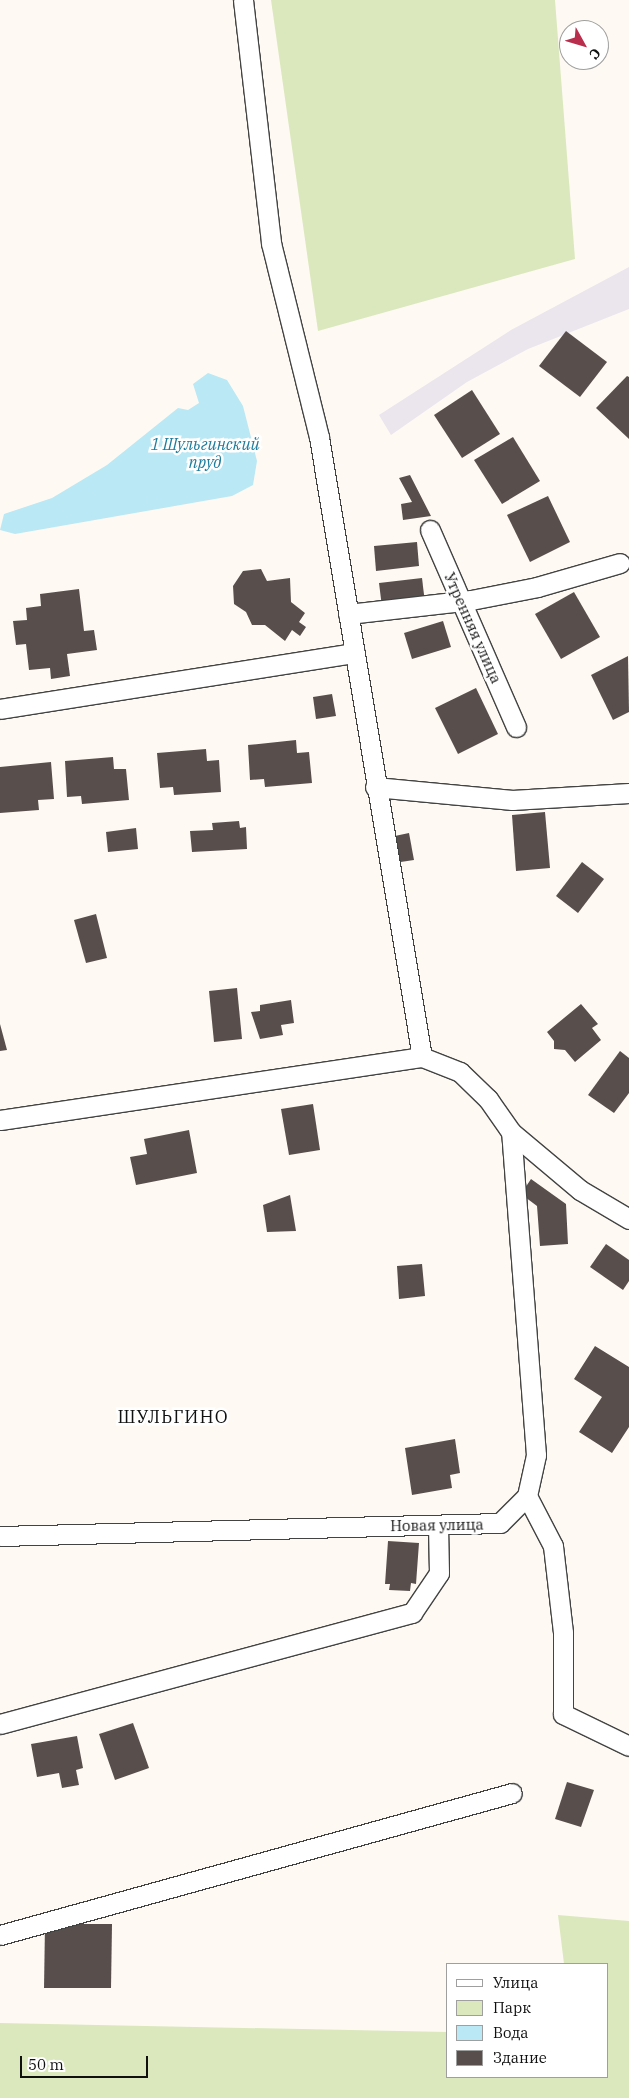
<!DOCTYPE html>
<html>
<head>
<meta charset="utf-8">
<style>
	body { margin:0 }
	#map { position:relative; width:629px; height:2098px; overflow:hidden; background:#fefaf3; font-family:"IBM Plex Serif",serif }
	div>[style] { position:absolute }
	.industrial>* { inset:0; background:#ebe5ee }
	.green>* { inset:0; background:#dbe8be }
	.water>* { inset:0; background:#bae8f4 }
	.building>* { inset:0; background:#584f4d }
	.roads { filter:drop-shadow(1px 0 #434343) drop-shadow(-1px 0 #434343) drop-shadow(0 1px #434343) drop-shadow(0 -1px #434343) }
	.minor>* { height:19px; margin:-9.5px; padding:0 9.5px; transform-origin:9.5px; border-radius:9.5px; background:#fff }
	span { translate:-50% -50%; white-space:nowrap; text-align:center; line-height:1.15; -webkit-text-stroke:5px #fff; paint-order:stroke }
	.street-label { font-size:15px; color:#101010 }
	.water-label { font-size:16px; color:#1e7c9d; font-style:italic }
	.quarter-label { font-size:18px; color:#101010; letter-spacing:1px }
	.legend { position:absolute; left:446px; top:1963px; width:162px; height:115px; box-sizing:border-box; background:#fff; border:1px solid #9f9f9f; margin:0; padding:6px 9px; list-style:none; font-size:15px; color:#101010 }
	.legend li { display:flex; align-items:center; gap:10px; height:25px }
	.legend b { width:25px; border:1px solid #9f9f9f }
	.north { position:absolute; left:559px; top:20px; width:50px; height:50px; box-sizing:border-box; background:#fff; border:1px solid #9f9f9f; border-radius:50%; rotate:129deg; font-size:14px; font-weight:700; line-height:20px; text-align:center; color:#101010 }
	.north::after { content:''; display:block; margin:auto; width:18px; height:22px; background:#ba2e4d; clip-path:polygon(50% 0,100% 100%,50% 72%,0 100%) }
	.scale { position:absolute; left:20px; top:2056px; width:128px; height:22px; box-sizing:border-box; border:2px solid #101010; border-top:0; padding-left:6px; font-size:15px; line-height:18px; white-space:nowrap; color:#101010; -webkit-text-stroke:4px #fff; paint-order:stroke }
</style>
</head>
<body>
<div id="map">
	<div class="industrial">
		<i style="clip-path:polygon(629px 267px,629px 309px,528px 349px,467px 382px,391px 435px,379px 415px,511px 330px)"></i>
	</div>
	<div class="green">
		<i style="clip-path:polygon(271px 0,555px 0,575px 259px,318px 331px)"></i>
		<i style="clip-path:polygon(558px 1915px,629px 1921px,629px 2098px,0 2098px,0 2023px,448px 2032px,448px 2077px,608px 2077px,608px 1964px,564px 1964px)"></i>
	</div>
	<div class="water">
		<i style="clip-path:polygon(208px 373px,227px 380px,243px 406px,257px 461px,253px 485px,232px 496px,15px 534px,0 530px,4px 514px,52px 498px,107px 465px,178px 408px,188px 410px,199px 403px,193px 384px)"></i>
	</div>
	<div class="building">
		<i style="clip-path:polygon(566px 331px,607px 362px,580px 397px,539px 366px)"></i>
		<i style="clip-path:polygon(627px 376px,629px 377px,629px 439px,596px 408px)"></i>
		<i style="clip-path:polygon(472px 390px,500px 434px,462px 458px,434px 415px)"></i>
		<i style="clip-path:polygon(513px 437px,540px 481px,502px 504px,474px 460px)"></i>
		<i style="clip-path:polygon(410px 475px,431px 516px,403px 520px,401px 504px,412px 502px,399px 478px)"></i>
		<i style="clip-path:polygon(548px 496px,570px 542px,530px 562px,507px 515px)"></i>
		<i style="clip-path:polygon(417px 542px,419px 566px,376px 571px,374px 546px)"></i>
		<i style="clip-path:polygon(261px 569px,267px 581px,290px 578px,291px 602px,305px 613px,299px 622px,306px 627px,300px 636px,292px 630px,285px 641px,265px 625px,252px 625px,246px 612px,234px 604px,233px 586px,243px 571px)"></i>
		<i style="clip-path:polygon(422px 578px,425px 603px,382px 607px,379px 583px)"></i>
		<i style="clip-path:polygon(79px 589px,84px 631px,94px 630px,97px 650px,67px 654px,70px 676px,51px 679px,50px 668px,29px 670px,26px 644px,16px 645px,13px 621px,27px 620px,26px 608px,41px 606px,40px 594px)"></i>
		<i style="clip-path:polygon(574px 592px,600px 637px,561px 659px,535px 614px)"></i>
		<i style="clip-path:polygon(443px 621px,451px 647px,412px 659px,404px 633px)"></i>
		<i style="clip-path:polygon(628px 656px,629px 712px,613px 720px,591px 675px)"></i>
		<i style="clip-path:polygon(476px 688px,498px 734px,458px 754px,435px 708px)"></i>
		<i style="clip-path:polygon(332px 694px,336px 716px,316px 719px,313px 697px)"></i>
		<i style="clip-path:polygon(296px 740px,297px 753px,309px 752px,312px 783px,265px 787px,264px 779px,250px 780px,248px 745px)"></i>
		<i style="clip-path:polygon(206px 749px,207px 761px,219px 760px,221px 792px,174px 795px,173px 787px,160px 788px,157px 753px)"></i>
		<i style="clip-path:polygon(113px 757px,114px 769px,126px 769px,129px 800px,82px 804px,81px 796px,67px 797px,65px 761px)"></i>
		<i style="clip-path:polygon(51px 762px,54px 799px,38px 800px,39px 810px,0 813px,0 767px)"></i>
		<i style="clip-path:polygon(545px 812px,550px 868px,516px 871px,512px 815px)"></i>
		<i style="clip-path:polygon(239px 821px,240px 828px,246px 827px,247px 849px,192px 852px,190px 831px,213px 830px,212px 823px)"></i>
		<i style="clip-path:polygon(136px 828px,138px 849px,108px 852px,106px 832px)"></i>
		<i style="clip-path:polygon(409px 833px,414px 860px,394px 863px,390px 837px)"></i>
		<i style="clip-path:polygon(582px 862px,604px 879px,578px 913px,556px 896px)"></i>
		<i style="clip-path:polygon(96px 914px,107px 958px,86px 963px,74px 920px)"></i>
		<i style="clip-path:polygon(237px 988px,242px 1039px,214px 1042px,209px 991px)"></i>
		<i style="clip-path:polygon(291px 1000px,294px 1023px,281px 1025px,283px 1035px,260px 1039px,251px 1012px,260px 1011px,260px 1005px)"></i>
		<i style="clip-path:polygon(581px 1004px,598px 1024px,592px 1028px,601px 1040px,575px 1062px,565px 1050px,554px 1049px,554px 1041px,547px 1032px)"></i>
		<i style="clip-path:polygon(0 1024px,7px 1050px,0 1051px)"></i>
		<i style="clip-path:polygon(620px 1051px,629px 1058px,629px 1093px,614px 1113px,588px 1095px)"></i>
		<i style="clip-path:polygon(313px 1104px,320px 1150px,289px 1155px,281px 1109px)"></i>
		<i style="clip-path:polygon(189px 1130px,197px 1173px,136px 1185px,130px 1157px,147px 1154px,144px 1139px)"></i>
		<i style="clip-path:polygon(531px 1179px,566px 1204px,568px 1244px,540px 1246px,537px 1206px,521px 1194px)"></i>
		<i style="clip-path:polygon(290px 1195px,296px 1231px,267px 1232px,263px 1205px)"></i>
		<i style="clip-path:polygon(606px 1244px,629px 1260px,629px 1281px,623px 1290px,590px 1267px)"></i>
		<i style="clip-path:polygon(422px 1264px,425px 1296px,399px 1299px,397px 1266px)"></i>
		<i style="clip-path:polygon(595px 1346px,629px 1367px,629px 1427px,612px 1453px,579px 1432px,602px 1397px,574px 1379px)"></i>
		<i style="clip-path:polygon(455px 1439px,460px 1473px,450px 1475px,452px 1488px,412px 1495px,405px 1448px)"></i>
		<i style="clip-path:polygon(388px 1541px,419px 1543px,416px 1584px,411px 1583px,410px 1591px,389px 1590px,390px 1584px,385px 1584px)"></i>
		<i style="clip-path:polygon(133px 1723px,149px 1768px,115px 1780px,99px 1734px)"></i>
		<i style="clip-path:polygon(77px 1736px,83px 1768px,76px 1770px,79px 1785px,62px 1788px,59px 1773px,37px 1777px,31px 1744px)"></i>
		<i style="clip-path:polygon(567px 1782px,594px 1790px,581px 1827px,555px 1819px)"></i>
		<i style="clip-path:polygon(45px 1924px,112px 1924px,111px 1988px,44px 1988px)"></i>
	</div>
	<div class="roads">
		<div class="minor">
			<i style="left:243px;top:0;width:245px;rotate:83.4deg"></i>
			<i style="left:271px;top:243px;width:200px;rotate:76.1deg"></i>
			<i style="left:319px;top:437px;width:628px;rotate:80.57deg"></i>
			<i style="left:430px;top:530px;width:215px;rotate:66.4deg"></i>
			<i style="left:348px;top:614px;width:124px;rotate:-6.5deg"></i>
			<i style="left:471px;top:600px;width:67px;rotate:-11.1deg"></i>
			<i style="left:537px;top:587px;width:86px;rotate:-16.1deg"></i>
			<i style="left:0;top:709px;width:359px;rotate:-9deg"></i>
			<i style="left:375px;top:787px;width:138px;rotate:5.4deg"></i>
			<i style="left:512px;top:800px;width:117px;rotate:-3.4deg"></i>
			<i style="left:0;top:1120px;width:427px;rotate:-8.5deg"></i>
			<i style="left:422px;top:1057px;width:41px;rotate:21.5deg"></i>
			<i style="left:460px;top:1072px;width:39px;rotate:44deg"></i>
			<i style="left:488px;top:1099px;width:40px;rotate:55.1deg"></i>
			<i style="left:511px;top:1132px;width:90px;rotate:40deg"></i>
			<i style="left:580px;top:1190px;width:57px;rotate:30.6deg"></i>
			<i style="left:527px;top:1496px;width:56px;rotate:62.5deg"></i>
			<i style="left:553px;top:1546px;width:88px;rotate:83.4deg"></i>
			<i style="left:563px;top:1633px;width:81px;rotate:90deg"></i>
			<i style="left:563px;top:1714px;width:73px;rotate:25.9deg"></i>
			<i style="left:0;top:1536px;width:500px;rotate:-1.49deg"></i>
			<i style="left:500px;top:1523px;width:38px;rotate:-45deg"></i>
			<i style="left:527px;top:1496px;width:42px;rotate:-77.6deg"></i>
			<i style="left:536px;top:1455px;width:324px;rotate:-94.4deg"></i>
			<i style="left:0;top:1724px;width:427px;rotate:-15.1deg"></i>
			<i style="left:412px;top:1613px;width:48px;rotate:-56deg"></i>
			<i style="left:439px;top:1573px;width:48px;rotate:-91.2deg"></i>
			<i style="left:0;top:1935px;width:531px;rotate:-15.5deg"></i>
		</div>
	</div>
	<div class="street-label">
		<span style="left:473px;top:628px;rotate:66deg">Утренняя улица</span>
		<span style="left:437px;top:1525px;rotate:-1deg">Новая улица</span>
	</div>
	<div class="water-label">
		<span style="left:205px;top:453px">1 Шульгинский<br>пруд</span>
	</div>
	<div class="quarter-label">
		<span style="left:173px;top:1417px">ШУЛЬГИНО</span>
	</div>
	<ul class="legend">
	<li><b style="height:6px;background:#fff"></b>Улица</li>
	<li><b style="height:14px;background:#dbe8be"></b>Парк</li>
	<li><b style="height:14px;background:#bae8f4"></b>Вода</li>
	<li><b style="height:14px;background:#584f4d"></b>Здание</li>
	</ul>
	<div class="north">С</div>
	<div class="scale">50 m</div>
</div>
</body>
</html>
